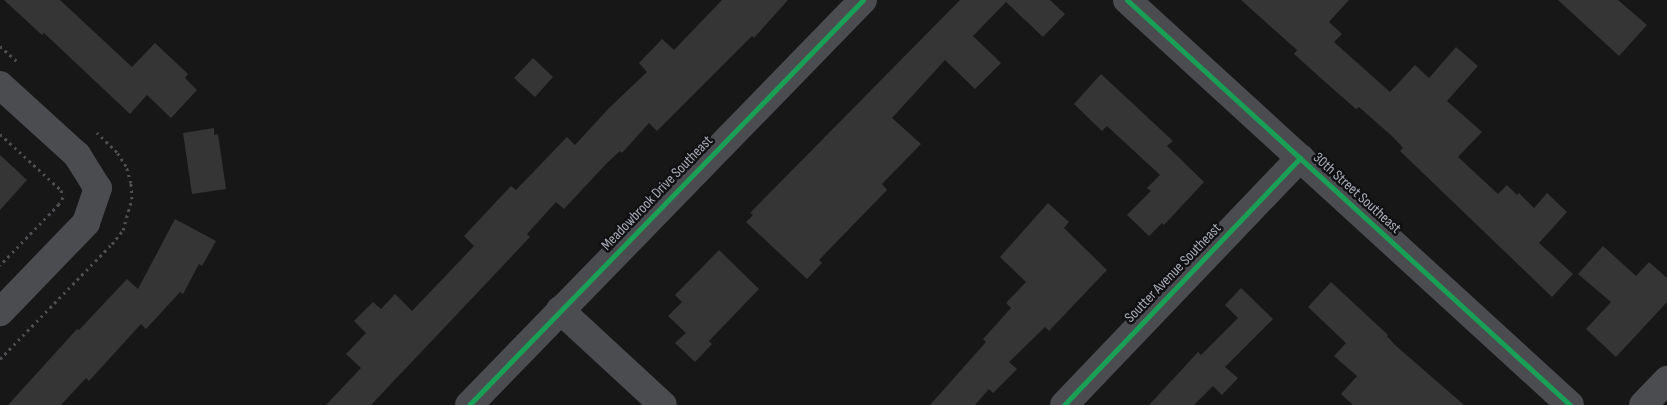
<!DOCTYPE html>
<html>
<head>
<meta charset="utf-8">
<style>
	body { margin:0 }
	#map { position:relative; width:1667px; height:405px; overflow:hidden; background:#171717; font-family:"Sofia Sans Condensed",sans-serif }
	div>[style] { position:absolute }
	.building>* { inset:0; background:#353536 }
	.path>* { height:3px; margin-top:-1.5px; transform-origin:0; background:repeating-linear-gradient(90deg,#4d4e52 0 2.5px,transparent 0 6.5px) }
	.minor>* { height:28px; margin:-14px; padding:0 14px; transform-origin:14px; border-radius:14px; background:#4b4c50 }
	.cycleway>* { height:5px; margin:-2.5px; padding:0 2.5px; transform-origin:2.5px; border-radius:2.5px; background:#1a9f57 }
	span { translate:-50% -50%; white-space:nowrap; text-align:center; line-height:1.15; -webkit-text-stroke:5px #111113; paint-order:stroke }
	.street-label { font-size:15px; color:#a8adb8 }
</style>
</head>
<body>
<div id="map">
	<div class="building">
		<i style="clip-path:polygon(4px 0,60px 0,132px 67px,155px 43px,188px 74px,185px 78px,197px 90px,171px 118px,147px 95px,130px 114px,44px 33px,42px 35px)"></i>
		<i style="clip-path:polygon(722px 0,788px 0,754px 38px,752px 36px,657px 131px,649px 123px,622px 153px,620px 151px,606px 164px,564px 209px,556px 202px,527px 234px,530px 237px,371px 405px,326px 405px,361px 368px,346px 354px,366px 333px,354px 321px,373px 302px,381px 309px,395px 294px,412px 311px,474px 246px,464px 236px,511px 186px,516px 190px,567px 137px,575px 145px,609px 108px,647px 72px,639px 63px,662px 39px,674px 50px)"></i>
		<i style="clip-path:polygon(960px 0,1050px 0,1065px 14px,1043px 37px,1006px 2px,973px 36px,1001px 63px,975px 89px,945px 60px,892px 118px,921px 144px,882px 184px,887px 190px,819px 260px,822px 263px,807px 279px,746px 222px,753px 215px,750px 213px)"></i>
		<i style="clip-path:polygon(1241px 0,1349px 0,1329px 22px,1342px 34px,1334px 42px,1390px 92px,1415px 65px,1429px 78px,1456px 47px,1478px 66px,1447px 101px,1482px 132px,1458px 157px,1498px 194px,1507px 185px,1517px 195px,1519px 193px,1534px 208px,1547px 193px,1567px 212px,1539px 243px,1573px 274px,1552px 297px,1400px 151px,1403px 148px,1393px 137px,1359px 107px,1356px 109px,1324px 81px,1294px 54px,1297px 50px)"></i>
		<i style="clip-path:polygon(1558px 0,1618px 0,1647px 25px,1619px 56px)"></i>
		<i style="clip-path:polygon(533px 58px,553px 77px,535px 97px,514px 78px)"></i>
		<i style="clip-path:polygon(1101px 74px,1173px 141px,1167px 146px,1204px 182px,1164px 225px,1162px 223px,1149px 236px,1127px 215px,1151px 191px,1147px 188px,1160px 175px,1107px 126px,1102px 131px,1074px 104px)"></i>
		<i style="clip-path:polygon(214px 128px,214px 135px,218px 134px,226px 189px,192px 194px,183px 133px)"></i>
		<i style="clip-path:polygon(0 155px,27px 180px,0 210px)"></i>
		<i style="clip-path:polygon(1048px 203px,1069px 222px,1064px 228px,1107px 270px,1049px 331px,1045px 327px,1009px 362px,1017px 369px,993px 393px,989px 389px,975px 405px,930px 405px,986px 342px,983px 339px,1011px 308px,1006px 303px,1026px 282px,1000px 257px)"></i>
		<i style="clip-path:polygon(175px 219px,216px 241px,202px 266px,199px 264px,183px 294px,180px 292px,146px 329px,141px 324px,89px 381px,86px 378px,61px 405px,8px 405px,77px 329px,79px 330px,127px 279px,138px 289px)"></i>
		<i style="clip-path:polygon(1603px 246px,1636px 276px,1649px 262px,1667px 278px,1667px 302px,1616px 357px,1586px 329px,1611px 302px,1578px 274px)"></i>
		<i style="clip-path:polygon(719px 250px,759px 289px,709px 341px,712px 344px,695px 362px,675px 343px,686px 333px,668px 316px,682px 302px,675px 295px)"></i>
		<i style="clip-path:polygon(1331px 282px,1388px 335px,1387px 336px,1395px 345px,1464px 405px,1353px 405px,1341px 394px,1357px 376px,1334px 356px,1346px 343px,1308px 307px)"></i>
		<i style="clip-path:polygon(1241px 288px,1273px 319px,1225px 367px,1238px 378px,1222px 395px,1213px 386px,1194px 405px,1149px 405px,1198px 352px,1201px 355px,1238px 318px,1225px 305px)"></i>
	</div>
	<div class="path">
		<i style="left:0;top:46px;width:24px;rotate:42deg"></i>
		<i style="left:0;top:134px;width:83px;rotate:42.6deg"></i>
		<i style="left:61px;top:190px;width:7px;rotate:74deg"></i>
		<i style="left:63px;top:197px;width:8px;rotate:120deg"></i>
		<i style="left:59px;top:204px;width:85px;rotate:134deg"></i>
		<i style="left:0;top:359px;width:161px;rotate:-45.8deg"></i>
		<i style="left:112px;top:244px;width:18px;rotate:-52deg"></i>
		<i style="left:123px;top:230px;width:32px;rotate:-74deg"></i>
		<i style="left:132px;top:199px;width:16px;rotate:-94deg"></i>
		<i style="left:131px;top:183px;width:18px;rotate:-106deg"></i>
		<i style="left:126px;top:166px;width:17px;rotate:-123deg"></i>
		<i style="left:117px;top:152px;width:28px;rotate:-136deg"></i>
	</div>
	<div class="minor">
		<i style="left:1127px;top:0;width:600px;rotate:42.43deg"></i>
		<i style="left:0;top:85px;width:104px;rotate:42.3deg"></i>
		<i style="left:77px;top:155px;width:39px;rotate:58deg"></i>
		<i style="left:98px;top:188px;width:37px;rotate:109deg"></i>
		<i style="left:86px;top:223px;width:124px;rotate:134deg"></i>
		<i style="left:560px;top:310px;width:140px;rotate:42.7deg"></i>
		<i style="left:469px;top:405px;width:565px;rotate:-45.79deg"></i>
		<i style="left:1064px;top:405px;width:342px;rotate:-46.3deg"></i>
		<i style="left:1643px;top:405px;width:35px;rotate:-46deg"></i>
	</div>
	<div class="cycleway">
		<i style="left:1127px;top:0;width:600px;rotate:42.43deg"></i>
		<i style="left:469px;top:405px;width:565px;rotate:-45.79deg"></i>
		<i style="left:1064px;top:405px;width:342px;rotate:-46.3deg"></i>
	</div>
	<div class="street-label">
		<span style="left:657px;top:193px;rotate:-46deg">Meadowbrook Drive Southeast</span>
		<span style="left:1357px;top:193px;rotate:42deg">30th Street Southeast</span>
		<span style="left:1173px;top:273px;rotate:-46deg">Soutter Avenue Southeast</span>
	</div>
</div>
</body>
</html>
